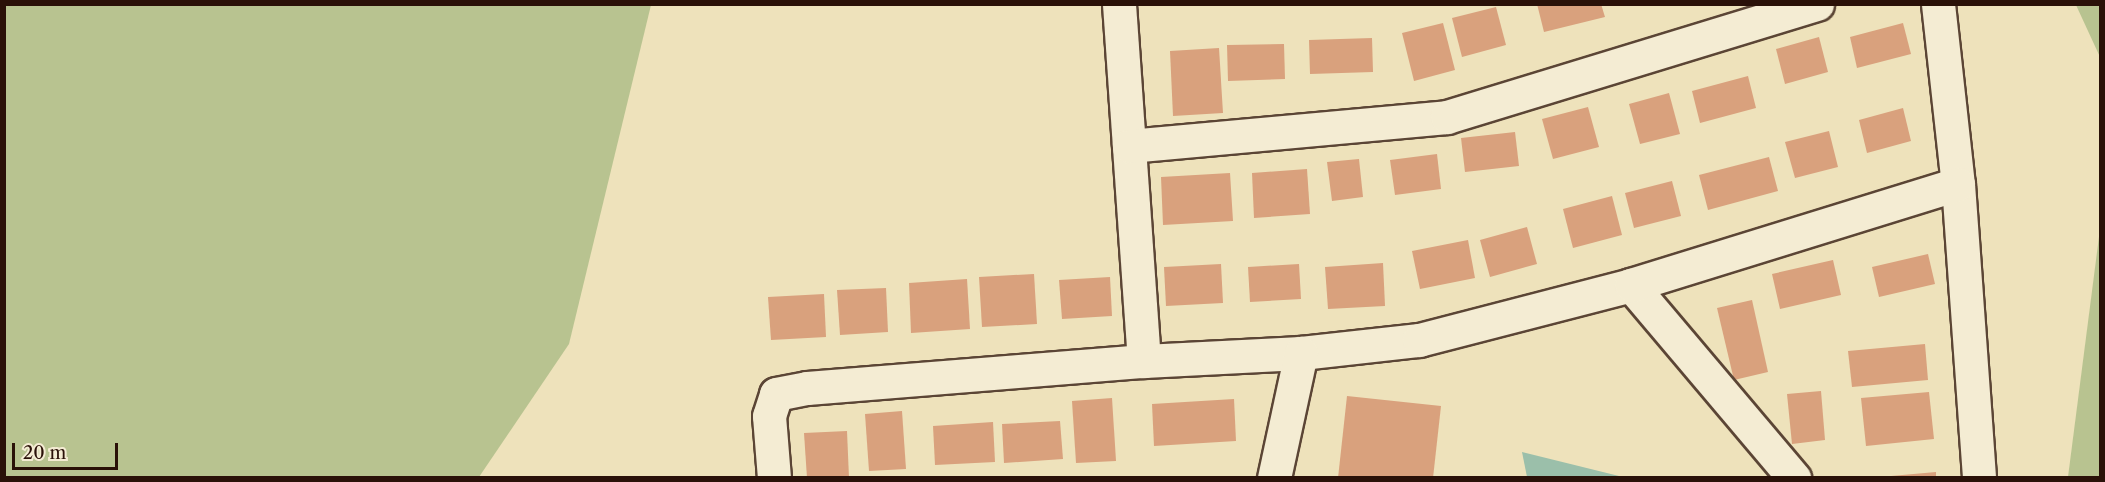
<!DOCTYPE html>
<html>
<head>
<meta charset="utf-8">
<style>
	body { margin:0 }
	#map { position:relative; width:2105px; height:482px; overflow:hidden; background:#eee2bb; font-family:"Libre Caslon Text",serif }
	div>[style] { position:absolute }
	.green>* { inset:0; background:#b8c390 }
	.water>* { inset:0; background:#9bbfaa }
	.building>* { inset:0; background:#d9a17d }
	.roads { filter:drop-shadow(2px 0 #5b4535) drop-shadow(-2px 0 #5b4535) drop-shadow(0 2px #5b4535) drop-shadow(0 -2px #5b4535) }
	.minor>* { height:33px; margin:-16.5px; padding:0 16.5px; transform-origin:16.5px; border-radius:16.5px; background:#f4ecd3 }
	span { translate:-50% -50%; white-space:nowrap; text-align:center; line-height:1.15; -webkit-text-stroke:5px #f4ecd3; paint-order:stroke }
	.frame { position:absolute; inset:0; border:6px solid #2a1108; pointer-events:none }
	.scale { position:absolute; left:12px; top:443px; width:106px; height:27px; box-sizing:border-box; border:3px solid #2a1108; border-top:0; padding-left:8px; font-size:18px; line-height:21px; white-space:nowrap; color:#2a1108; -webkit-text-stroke:4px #f4ecd3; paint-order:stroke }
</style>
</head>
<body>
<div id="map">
	<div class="green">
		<i style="clip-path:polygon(4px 5px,651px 5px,569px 344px,479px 477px,5px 477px)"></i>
		<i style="clip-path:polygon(2076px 5px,2100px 5px,2100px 57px)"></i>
		<i style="clip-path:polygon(2100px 229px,2100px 477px,2068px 477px)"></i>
	</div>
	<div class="water">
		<i style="clip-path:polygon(1522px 452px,1623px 477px,1527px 477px)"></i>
	</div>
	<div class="building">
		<i style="clip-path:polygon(1537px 4px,1601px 4px,1605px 17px,1544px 32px)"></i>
		<i style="clip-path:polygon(1496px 7px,1506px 45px,1462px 57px,1452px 18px)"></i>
		<i style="clip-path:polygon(1443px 23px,1455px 70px,1414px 81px,1402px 33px)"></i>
		<i style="clip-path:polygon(1903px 23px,1911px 54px,1857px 68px,1850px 37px)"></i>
		<i style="clip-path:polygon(1819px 37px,1828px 72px,1785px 84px,1776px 49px)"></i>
		<i style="clip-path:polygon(1372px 38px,1373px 72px,1310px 74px,1309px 40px)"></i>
		<i style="clip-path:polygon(1284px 44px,1285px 79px,1228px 81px,1227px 45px)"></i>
		<i style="clip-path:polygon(1219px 48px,1223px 113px,1173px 116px,1170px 51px)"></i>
		<i style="clip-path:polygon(1748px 76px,1756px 108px,1700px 123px,1692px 91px)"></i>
		<i style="clip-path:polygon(1669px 93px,1680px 134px,1640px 144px,1629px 104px)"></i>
		<i style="clip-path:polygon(1588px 107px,1599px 147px,1553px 159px,1542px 119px)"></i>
		<i style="clip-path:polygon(1903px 108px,1911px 141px,1867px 153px,1859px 120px)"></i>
		<i style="clip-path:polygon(1829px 131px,1838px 167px,1795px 178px,1785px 142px)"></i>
		<i style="clip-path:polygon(1515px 132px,1519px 166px,1465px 172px,1461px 138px)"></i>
		<i style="clip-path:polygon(1437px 154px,1441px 189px,1395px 195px,1390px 160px)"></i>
		<i style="clip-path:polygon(1769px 157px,1778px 191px,1708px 210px,1699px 175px)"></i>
		<i style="clip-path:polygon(1359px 159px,1363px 197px,1332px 201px,1327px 162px)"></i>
		<i style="clip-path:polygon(1307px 169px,1310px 214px,1254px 218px,1252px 173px)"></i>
		<i style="clip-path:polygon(1230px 173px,1233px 221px,1163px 225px,1161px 177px)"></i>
		<i style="clip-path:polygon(1672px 181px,1681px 216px,1634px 228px,1625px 193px)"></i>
		<i style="clip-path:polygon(1612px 196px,1622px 235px,1573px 248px,1563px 209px)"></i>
		<i style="clip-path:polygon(1527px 227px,1537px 264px,1490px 277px,1480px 240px)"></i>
		<i style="clip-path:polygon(1468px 240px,1475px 278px,1420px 289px,1412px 251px)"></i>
		<i style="clip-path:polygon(1928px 254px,1935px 284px,1879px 297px,1872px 267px)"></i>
		<i style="clip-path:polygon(1833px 260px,1841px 295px,1780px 309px,1772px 274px)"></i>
		<i style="clip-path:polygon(1383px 263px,1385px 306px,1328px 309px,1325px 267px)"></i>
		<i style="clip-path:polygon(1221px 264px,1223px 303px,1166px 306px,1164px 267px)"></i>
		<i style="clip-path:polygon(1299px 264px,1301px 299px,1250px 302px,1248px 267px)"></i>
		<i style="clip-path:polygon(1034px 274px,1037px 324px,982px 327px,979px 277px)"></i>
		<i style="clip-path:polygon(1110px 277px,1112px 316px,1062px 319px,1059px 280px)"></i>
		<i style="clip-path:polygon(967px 279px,970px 329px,911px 333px,909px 283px)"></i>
		<i style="clip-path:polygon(886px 288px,888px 332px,840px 335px,837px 290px)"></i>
		<i style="clip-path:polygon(824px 294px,826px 337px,771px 340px,768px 297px)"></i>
		<i style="clip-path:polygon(1752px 300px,1768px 372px,1734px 380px,1717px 308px)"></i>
		<i style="clip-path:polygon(1925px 344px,1928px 380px,1852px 387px,1848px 351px)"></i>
		<i style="clip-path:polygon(1821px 391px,1825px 440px,1792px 444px,1787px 394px)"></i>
		<i style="clip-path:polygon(1929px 392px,1934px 439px,1866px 446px,1861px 398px)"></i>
		<i style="clip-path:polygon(1347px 396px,1441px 406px,1433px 478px,1338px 478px)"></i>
		<i style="clip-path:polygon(1112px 398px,1116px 461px,1076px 463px,1072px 401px)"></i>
		<i style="clip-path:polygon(1234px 399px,1236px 441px,1154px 446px,1152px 404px)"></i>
		<i style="clip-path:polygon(902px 411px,906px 469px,869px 471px,865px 414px)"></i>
		<i style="clip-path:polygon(1060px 421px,1063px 459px,1004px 463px,1002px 424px)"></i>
		<i style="clip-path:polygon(993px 422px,995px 462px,935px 465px,933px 426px)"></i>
		<i style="clip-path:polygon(847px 431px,849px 478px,807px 478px,804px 433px)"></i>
		<i style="clip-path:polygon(1936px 472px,1936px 478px,1892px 478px,1891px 476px)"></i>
	</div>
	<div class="roads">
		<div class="minor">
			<i style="left:1119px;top:4px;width:358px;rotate:86deg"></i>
			<i style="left:1938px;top:4px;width:181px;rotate:83.7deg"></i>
			<i style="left:1958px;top:184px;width:295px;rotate:85.9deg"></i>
			<i style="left:1129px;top:146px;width:319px;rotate:-5.2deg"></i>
			<i style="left:1447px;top:117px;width:387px;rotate:-17deg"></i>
			<i style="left:1631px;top:285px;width:253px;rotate:49.8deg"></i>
			<i style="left:774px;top:478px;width:62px;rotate:-94.6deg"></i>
			<i style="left:769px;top:416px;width:23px;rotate:-72deg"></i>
			<i style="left:776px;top:394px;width:32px;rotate:-11deg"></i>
			<i style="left:807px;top:388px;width:338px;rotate:-4.6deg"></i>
			<i style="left:1144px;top:361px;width:157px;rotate:-2.9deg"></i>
			<i style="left:1301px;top:353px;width:119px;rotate:-6.3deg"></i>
			<i style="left:1419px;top:340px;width:219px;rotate:-14.5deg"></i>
			<i style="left:1631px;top:285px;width:342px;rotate:-17.2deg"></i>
			<i style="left:1274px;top:478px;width:128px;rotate:-77.8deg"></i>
		</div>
	</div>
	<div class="frame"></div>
	<div class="scale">20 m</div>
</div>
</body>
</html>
